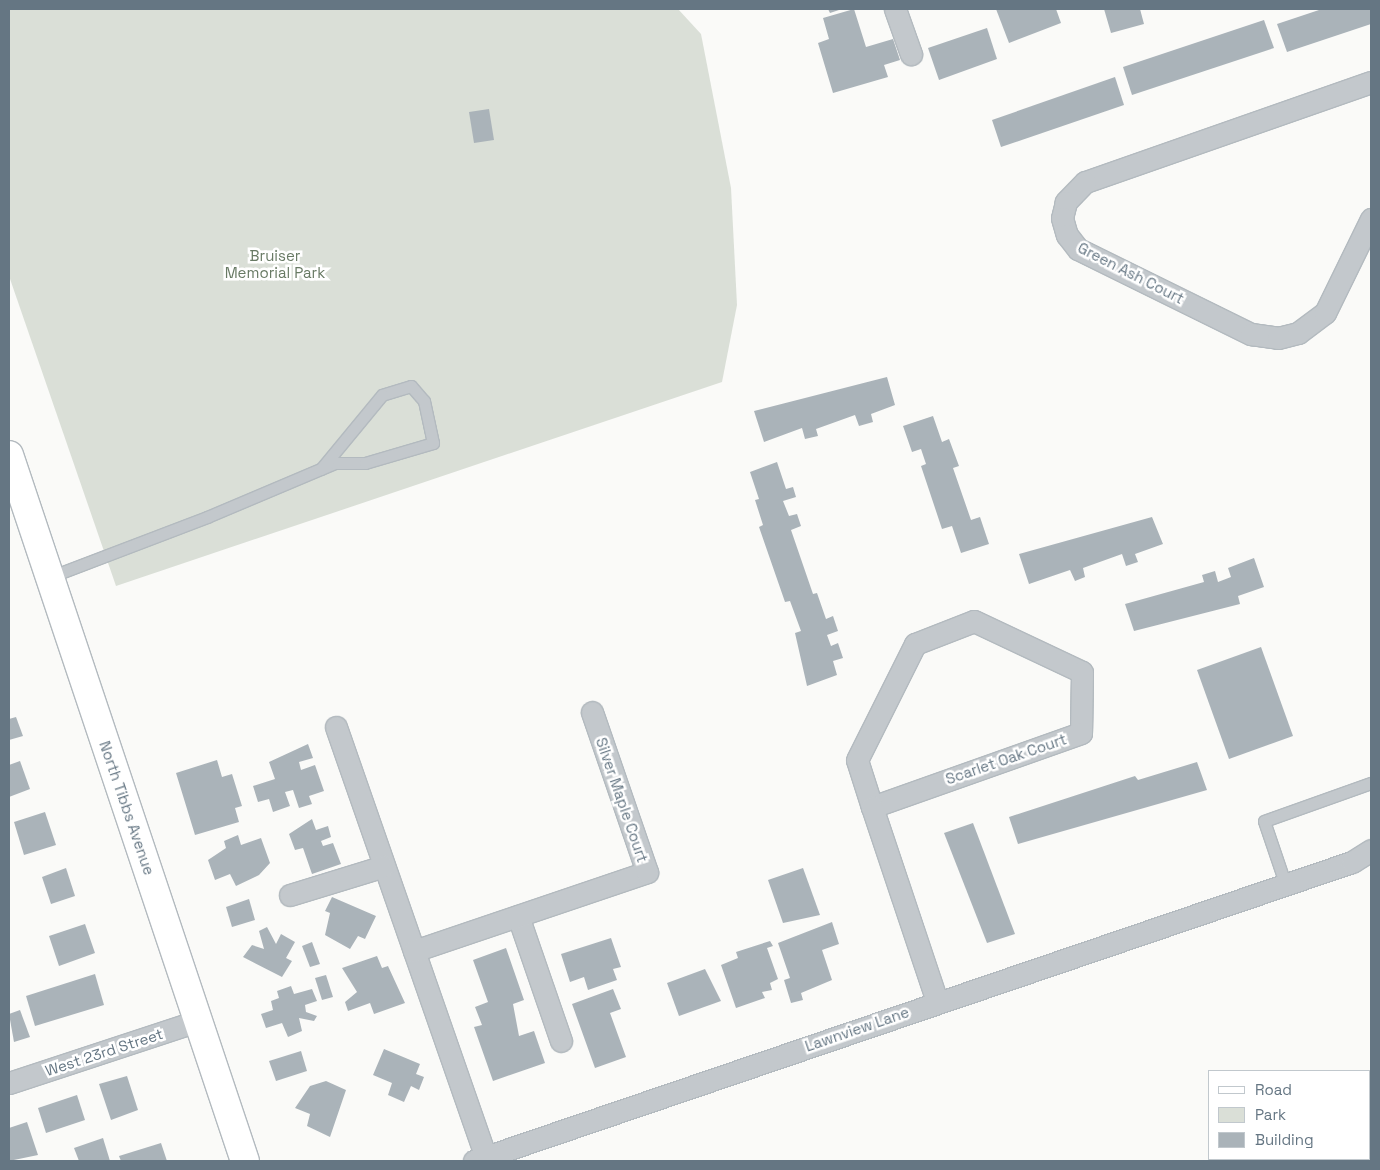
<!DOCTYPE html>
<html>
<head>
<meta charset="utf-8">
<style>
	body { margin:0 }
	#map { position:relative; width:1380px; height:1170px; overflow:hidden; background:#fafaf8; font-family:"Space Grotesk",sans-serif }
	div>[style] { position:absolute }
	.green>* { inset:0; background:#dadfd7 }
	.building>* { inset:0; background:#aab3b9 }
	.roads { filter:drop-shadow(1px 0 #b3babf) drop-shadow(-1px 0 #b3babf) drop-shadow(0 1px #b3babf) drop-shadow(0 -1px #b3babf) }
	.lane>* { height:11px; margin:-5.5px; padding:0 5.5px; transform-origin:5.5px; border-radius:5.5px; background:#c3c8cc }
	.street>* { height:21px; margin:-10.5px; padding:0 10.5px; transform-origin:10.5px; border-radius:10.5px; background:#c3c8cc }
	.secondary>* { height:28px; margin:-14px; padding:0 14px; transform-origin:14px; border-radius:14px; background:#fff }
	span { translate:-50% -50%; white-space:nowrap; text-align:center; line-height:1.15; -webkit-text-stroke:5px #fff; paint-order:stroke }
	.park-label { font-size:15px; color:#687a64 }
	.street-label { font-size:15px; color:#657683 }
	.frame { position:absolute; inset:0; border:10px solid #657683; pointer-events:none }
	.legend { position:absolute; left:1208px; top:1070px; width:162px; height:90px; box-sizing:border-box; background:#fff; border:1px solid #c1c8cd; margin:0; padding:6px 9px; list-style:none; font-size:15px; color:#657683 }
	.legend li { display:flex; align-items:center; gap:10px; height:25px }
	.legend b { width:25px; border:1px solid #c1c8cd }
</style>
</head>
<body>
<div id="map">
	<div class="green">
		<i style="clip-path:polygon(9px 9px,678px 9px,701px 34px,731px 188px,737px 305px,722px 382px,116px 586px,9px 276px)"></i>
	</div>
	<div class="building">
		<i style="clip-path:polygon(828px 9px,842px 9px,830px 13px)"></i>
		<i style="clip-path:polygon(854px 9px,866px 47px,893px 39px,900px 60px,884px 65px,888px 77px,833px 93px,818px 43px,829px 39px,823px 18px)"></i>
		<i style="clip-path:polygon(996px 9px,1056px 9px,1061px 23px,1009px 43px)"></i>
		<i style="clip-path:polygon(1104px 9px,1140px 9px,1144px 24px,1111px 33px)"></i>
		<i style="clip-path:polygon(1322px 9px,1371px 9px,1371px 24px,1287px 52px,1277px 24px)"></i>
		<i style="clip-path:polygon(1264px 20px,1274px 48px,1132px 95px,1123px 67px)"></i>
		<i style="clip-path:polygon(987px 28px,997px 59px,939px 80px,928px 48px)"></i>
		<i style="clip-path:polygon(1115px 77px,1124px 105px,1001px 147px,992px 120px)"></i>
		<i style="clip-path:polygon(489px 109px,494px 140px,474px 143px,469px 112px)"></i>
		<i style="clip-path:polygon(887px 377px,895px 405px,871px 414px,873px 422px,859px 426px,855px 415px,816px 429px,818px 436px,805px 439px,802px 428px,764px 442px,754px 411px)"></i>
		<i style="clip-path:polygon(933px 416px,942px 442px,949px 439px,959px 466px,953px 468px,971px 520px,980px 517px,989px 544px,961px 553px,952px 526px,942px 529px,921px 466px,926px 464px,921px 449px,912px 452px,903px 426px)"></i>
		<i style="clip-path:polygon(777px 462px,786px 489px,793px 487px,796px 497px,783px 501px,789px 516px,797px 514px,801px 526px,791px 530px,813px 594px,817px 593px,826px 619px,833px 616px,838px 631px,827px 635px,831px 646px,838px 643px,843px 658px,833px 661px,837px 675px,807px 686px,795px 633px,801px 631px,790px 601px,785px 602px,759px 527px,763px 525px,755px 500px,759px 499px,750px 472px)"></i>
		<i style="clip-path:polygon(1152px 517px,1163px 544px,1135px 554px,1138px 562px,1126px 566px,1122px 554px,1083px 568px,1085px 577px,1075px 581px,1070px 570px,1029px 584px,1019px 554px)"></i>
		<i style="clip-path:polygon(1254px 558px,1264px 587px,1238px 596px,1240px 604px,1134px 631px,1125px 604px,1204px 582px,1202px 575px,1215px 571px,1218px 582px,1231px 577px,1228px 568px)"></i>
		<i style="clip-path:polygon(1261px 647px,1293px 736px,1229px 759px,1197px 670px)"></i>
		<i style="clip-path:polygon(16px 717px,23px 736px,9px 740px,9px 719px)"></i>
		<i style="clip-path:polygon(308px 744px,313px 758px,299px 762px,301px 770px,315px 765px,324px 791px,309px 796px,312px 804px,299px 808px,293px 790px,285px 792px,290px 806px,273px 812px,269px 799px,258px 802px,253px 786px,275px 779px,269px 762px)"></i>
		<i style="clip-path:polygon(217px 760px,222px 777px,232px 774px,242px 806px,235px 808px,239px 822px,195px 835px,176px 773px)"></i>
		<i style="clip-path:polygon(20px 761px,30px 789px,9px 797px,9px 765px)"></i>
		<i style="clip-path:polygon(1197px 762px,1207px 790px,1018px 844px,1009px 817px,1135px 776px,1138px 780px)"></i>
		<i style="clip-path:polygon(45px 812px,56px 845px,24px 855px,14px 822px)"></i>
		<i style="clip-path:polygon(312px 819px,316px 830px,328px 826px,331px 837px,321px 841px,323px 846px,333px 843px,341px 864px,312px 874px,303px 848px,295px 850px,289px 834px)"></i>
		<i style="clip-path:polygon(973px 823px,1015px 934px,987px 943px,944px 833px)"></i>
		<i style="clip-path:polygon(238px 835px,241px 845px,261px 838px,270px 863px,259px 875px,236px 886px,230px 874px,215px 880px,208px 860px,226px 848px,224px 841px)"></i>
		<i style="clip-path:polygon(66px 868px,75px 896px,51px 904px,42px 877px)"></i>
		<i style="clip-path:polygon(803px 868px,820px 915px,783px 923px,768px 880px)"></i>
		<i style="clip-path:polygon(332px 897px,376px 916px,365px 939px,358px 936px,350px 949px,325px 935px,330px 913px,325px 911px)"></i>
		<i style="clip-path:polygon(249px 899px,255px 920px,232px 927px,226px 907px)"></i>
		<i style="clip-path:polygon(832px 922px,839px 944px,822px 950px,832px 980px,801px 993px,803px 1000px,791px 1003px,784px 980px,790px 978px,778px 943px)"></i>
		<i style="clip-path:polygon(85px 924px,95px 953px,59px 966px,49px 936px)"></i>
		<i style="clip-path:polygon(267px 927px,276px 944px,281px 934px,295px 942px,286px 958px,292px 961px,282px 977px,243px 957px,252px 945px,264px 949px,259px 931px)"></i>
		<i style="clip-path:polygon(611px 938px,621px 967px,613px 969px,617px 980px,588px 990px,584px 977px,570px 982px,561px 954px)"></i>
		<i style="clip-path:polygon(770px 941px,773px 946px,767px 948px,778px 979px,770px 983px,772px 990px,762px 992px,765px 998px,736px 1008px,721px 965px,738px 958px,736px 952px)"></i>
		<i style="clip-path:polygon(312px 942px,320px 964px,310px 967px,302px 946px)"></i>
		<i style="clip-path:polygon(506px 948px,524px 1000px,513px 1004px,519px 1036px,534px 1031px,545px 1063px,493px 1081px,474px 1027px,482px 1025px,475px 1007px,488px 1002px,473px 960px)"></i>
		<i style="clip-path:polygon(377px 956px,382px 968px,388px 966px,405px 1003px,374px 1014px,370px 1003px,348px 1011px,345px 1002px,357px 992px,342px 968px)"></i>
		<i style="clip-path:polygon(705px 969px,721px 1001px,679px 1016px,667px 983px)"></i>
		<i style="clip-path:polygon(95px 974px,104px 1005px,35px 1026px,26px 996px)"></i>
		<i style="clip-path:polygon(326px 975px,333px 997px,322px 1000px,315px 978px)"></i>
		<i style="clip-path:polygon(291px 986px,294px 994px,312px 989px,317px 1001px,305px 1005px,306px 1012px,317px 1016px,314px 1021px,299px 1018px,302px 1031px,288px 1037px,282px 1023px,266px 1028px,261px 1014px,273px 1010px,271px 1001px,279px 998px,277px 991px)"></i>
		<i style="clip-path:polygon(613px 989px,621px 1009px,610px 1013px,626px 1057px,595px 1068px,572px 1004px)"></i>
		<i style="clip-path:polygon(20px 1010px,30px 1037px,14px 1042px,9px 1014px)"></i>
		<i style="clip-path:polygon(384px 1049px,420px 1064px,416px 1074px,424px 1077px,419px 1090px,411px 1086px,404px 1102px,388px 1095px,392px 1083px,373px 1075px)"></i>
		<i style="clip-path:polygon(301px 1051px,307px 1071px,276px 1081px,269px 1061px)"></i>
		<i style="clip-path:polygon(127px 1076px,138px 1110px,111px 1120px,99px 1084px)"></i>
		<i style="clip-path:polygon(326px 1081px,346px 1090px,330px 1137px,307px 1126px,310px 1114px,295px 1108px,310px 1086px)"></i>
		<i style="clip-path:polygon(77px 1095px,85px 1120px,46px 1133px,38px 1108px)"></i>
		<i style="clip-path:polygon(27px 1122px,38px 1155px,9px 1161px,9px 1128px)"></i>
		<i style="clip-path:polygon(103px 1138px,110px 1161px,79px 1161px,74px 1148px)"></i>
		<i style="clip-path:polygon(161px 1143px,167px 1161px,121px 1161px,119px 1156px)"></i>
	</div>
	<div class="roads">
		<div class="lane">
			<i style="left:50px;top:577px;width:168px;rotate:-20.9deg"></i>
			<i style="left:207px;top:517px;width:139px;rotate:-22.9deg"></i>
			<i style="left:335px;top:463px;width:30px"></i>
			<i style="left:365px;top:463px;width:71px;rotate:-16.4deg"></i>
			<i style="left:433px;top:443px;width:43px;rotate:-102.1deg"></i>
			<i style="left:424px;top:401px;width:20px;rotate:-131deg"></i>
			<i style="left:411px;top:386px;width:30px;rotate:163deg"></i>
			<i style="left:382px;top:395px;width:96px;rotate:129.5deg"></i>
			<i style="left:1285px;top:883px;width:65px;rotate:-108.7deg"></i>
			<i style="left:1264px;top:821px;width:114px;rotate:-19.6deg"></i>
		</div>
		<div class="street">
			<i style="left:895px;top:9px;width:48px;rotate:70.4deg"></i>
			<i style="left:1371px;top:82px;width:303px;rotate:160.7deg"></i>
			<i style="left:1085px;top:182px;width:28px;rotate:134deg"></i>
			<i style="left:1066px;top:202px;width:16px;rotate:104deg"></i>
			<i style="left:1062px;top:218px;width:18px;rotate:74deg"></i>
			<i style="left:1067px;top:235px;width:18px;rotate:52deg"></i>
			<i style="left:1078px;top:249px;width:193px;rotate:26.2deg"></i>
			<i style="left:1251px;top:334px;width:27px;rotate:8deg"></i>
			<i style="left:1278px;top:338px;width:21px;rotate:-14deg"></i>
			<i style="left:1298px;top:333px;width:34px;rotate:-37deg"></i>
			<i style="left:1325px;top:313px;width:105px;rotate:-63.9deg"></i>
			<i style="left:974px;top:621px;width:119px;rotate:25.3deg"></i>
			<i style="left:1082px;top:672px;width:61px;rotate:90.9deg"></i>
			<i style="left:1081px;top:733px;width:222px;rotate:160.5deg"></i>
			<i style="left:872px;top:807px;width:49px;rotate:-107.7deg"></i>
			<i style="left:857px;top:760px;width:130px;rotate:-63.4deg"></i>
			<i style="left:915px;top:644px;width:63px;rotate:-21.3deg"></i>
			<i style="left:336px;top:727px;width:455px;rotate:70.8deg"></i>
			<i style="left:872px;top:807px;width:205px;rotate:71.5deg"></i>
			<i style="left:290px;top:895px;width:98px;rotate:-17.1deg"></i>
			<i style="left:518px;top:916px;width:132px;rotate:71deg"></i>
			<i style="left:414px;top:951px;width:246px;rotate:-18.7deg"></i>
			<i style="left:647px;top:872px;width:169px;rotate:-109deg"></i>
			<i style="left:9px;top:1083px;width:199px;rotate:-18.2deg"></i>
			<i style="left:474px;top:1161px;width:928px;rotate:-18.81deg"></i>
			<i style="left:1352px;top:862px;width:22px;rotate:-32deg"></i>
		</div>
		<div class="secondary">
			<i style="left:9px;top:455px;width:744px;rotate:71.52deg"></i>
		</div>
	</div>
	<div class="park-label">
		<span style="left:275px;top:264px">Bruiser<br>Memorial Park</span>
	</div>
	<div class="street-label">
		<span style="left:1131px;top:273px;rotate:27deg">Green Ash Court</span>
		<span style="left:1006px;top:759px;rotate:-19deg">Scarlet Oak Court</span>
		<span style="left:622px;top:800px;rotate:71deg">Silver Maple Court</span>
		<span style="left:127px;top:808px;rotate:71deg">North Tibbs Avenue</span>
		<span style="left:857px;top:1029px;rotate:-19deg">Lawnview Lane</span>
		<span style="left:104px;top:1052px;rotate:-18deg">West 23rd Street</span>
	</div>
	<div class="frame"></div>
	<ul class="legend">
	<li><b style="height:6px;background:#fff"></b>Road</li>
	<li><b style="height:14px;background:#dadfd7"></b>Park</li>
	<li><b style="height:14px;background:#aab3b9"></b>Building</li>
	</ul>
</div>
</body>
</html>
